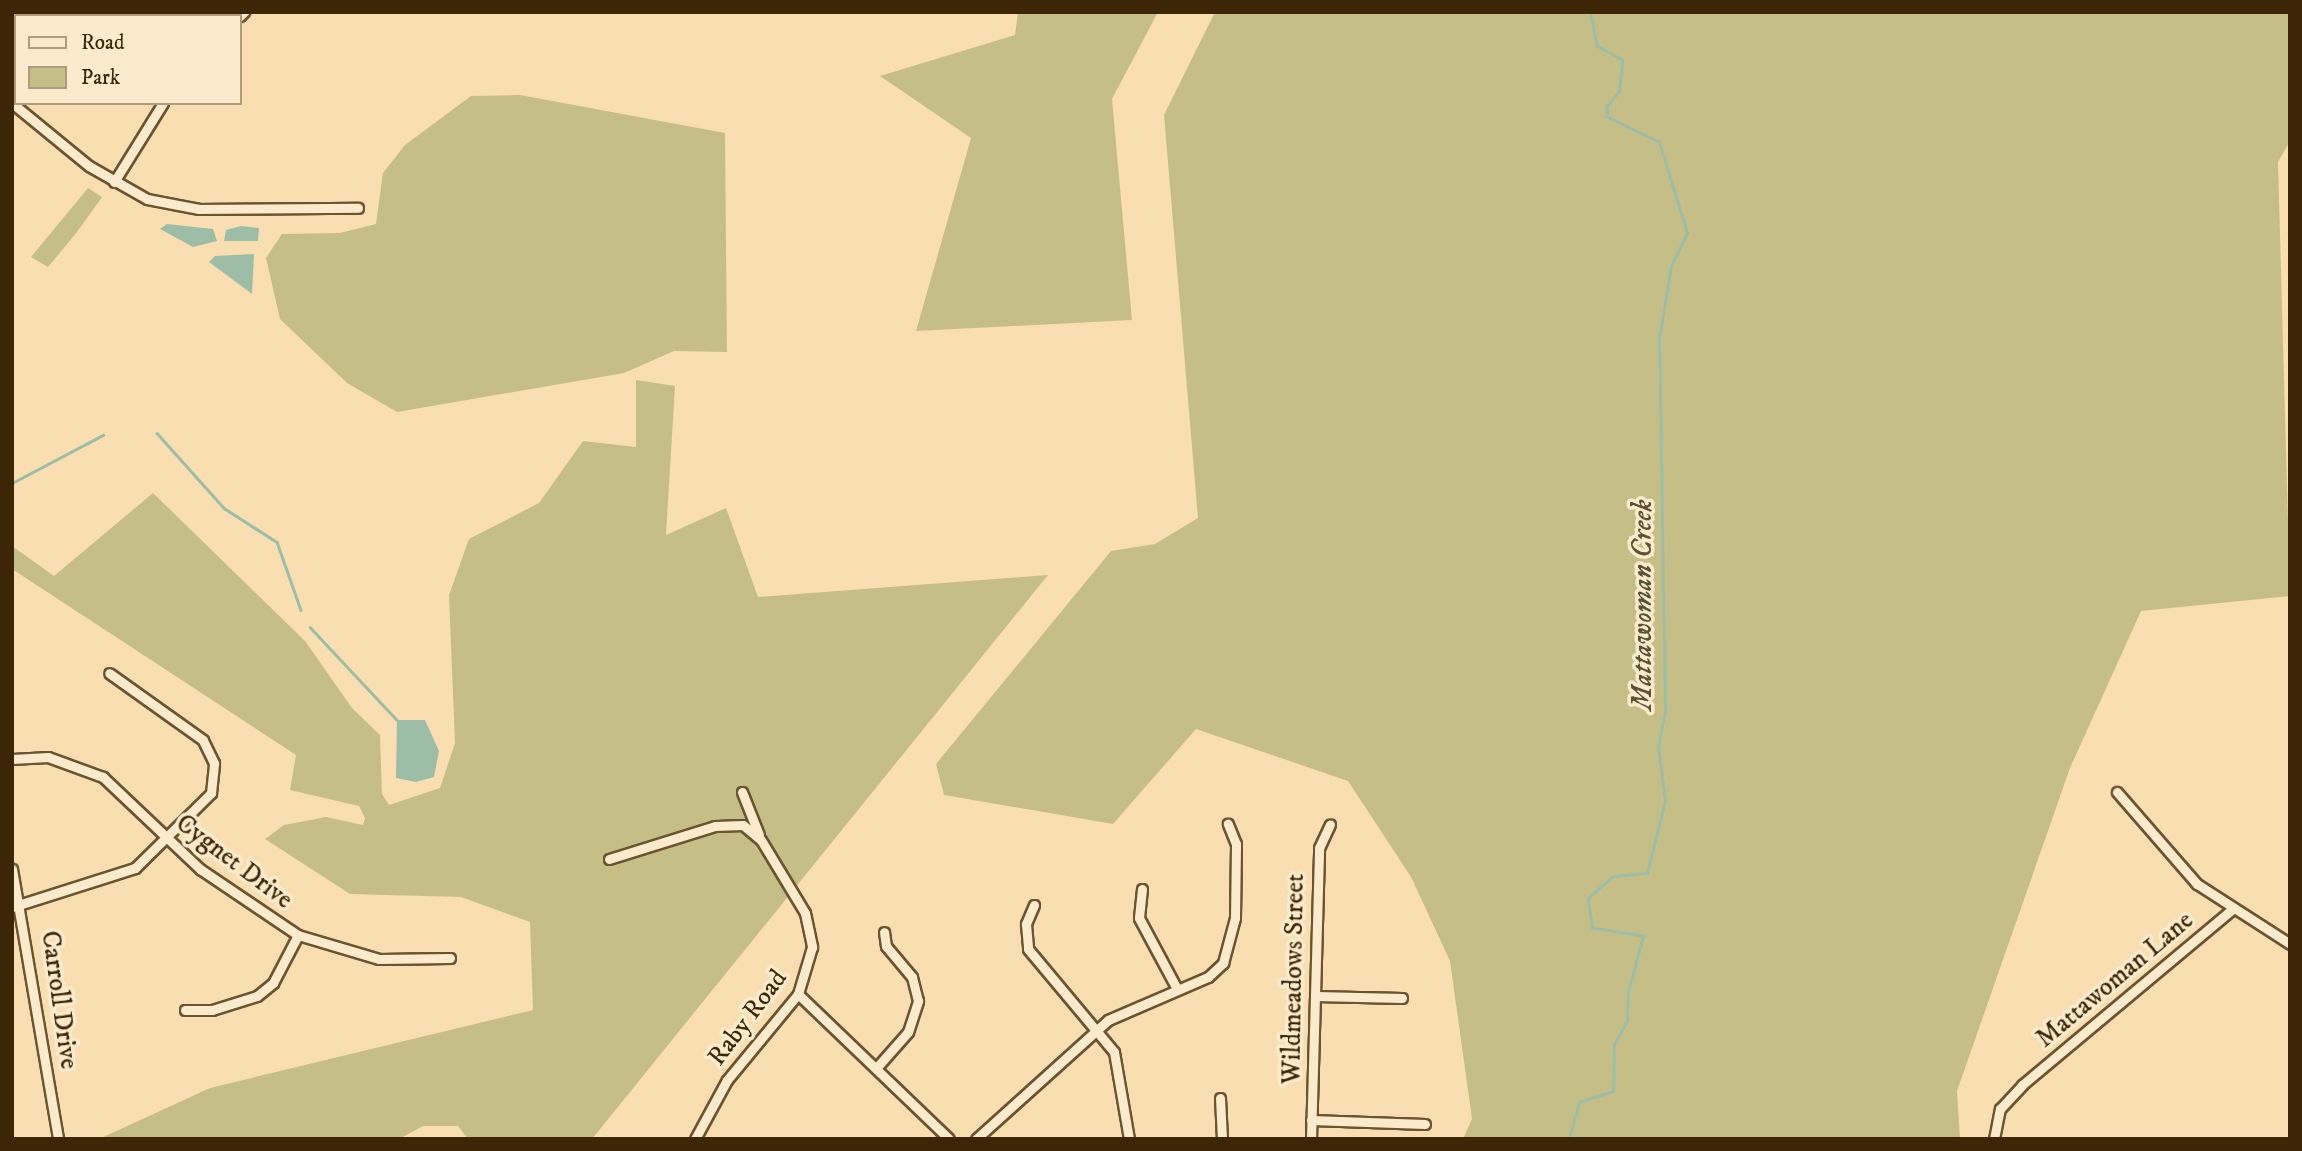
<!DOCTYPE html>
<html>
<head>
<meta charset="utf-8">
<style>
	body { margin:0 }
	#map { position:relative; width:2302px; height:1151px; overflow:hidden; background:#f9deb1; font-family:"IM FELL DW Pica",serif }
	div>[style] { position:absolute }
	.green>* { inset:0; background:#c5bf87 }
	.water>* { inset:0; background:#9ebda7 }
	.stream>* { height:2.5px; margin:-1.25px; padding:0 1.25px; transform-origin:1.25px; border-radius:1.25px; background:#9ebda7 }
	.roads { filter:drop-shadow(2px 0 #6b5430) drop-shadow(-2px 0 #6b5430) drop-shadow(0 2px #6b5430) drop-shadow(0 -2px #6b5430) }
	.minor>* { height:9px; margin:-4.5px; padding:0 4.5px; transform-origin:4.5px; border-radius:4.5px; background:#fbeacc }
	span { translate:-50% -50%; white-space:nowrap; text-align:center; line-height:1.15; -webkit-text-stroke:7px #fbeacc; paint-order:stroke }
	.street-label { font-size:26px; color:#3c2605 }
	.water-label { font-size:28px; color:#595336; font-style:italic }
	.frame { position:absolute; inset:0; border:14px solid #3c2605; pointer-events:none }
	.legend { position:absolute; left:14px; top:14px; width:228px; height:91px; box-sizing:border-box; background:#fbeacc; border:2px solid #af9c7c; margin:0; padding:9px 12px; list-style:none; font-size:21px; color:#3c2605 }
	.legend li { display:flex; align-items:center; gap:14px; height:35px }
	.legend b { width:35px; border:2px solid #af9c7c }
</style>
</head>
<body>
<div id="map">
	<div class="green">
		<i style="clip-path:polygon(1018px 12px,1158px 12px,1112px 99px,1132px 320px,916px 331px,971px 138px,880px 76px,1015px 35px)"></i>
		<i style="clip-path:polygon(1215px 12px,2290px 12px,2290px 141px,2278px 162px,2290px 596px,2141px 611px,2070px 768px,1957px 1091px,1960px 1139px,1463px 1139px,1472px 1119px,1450px 961px,1411px 877px,1348px 781px,1196px 729px,1113px 824px,944px 795px,936px 764px,1111px 551px,1155px 544px,1198px 518px,1164px 115px)"></i>
		<i style="clip-path:polygon(520px 95px,725px 133px,727px 352px,674px 351px,624px 373px,397px 412px,347px 383px,280px 319px,266px 258px,282px 234px,340px 233px,376px 224px,383px 173px,405px 145px,471px 96px)"></i>
		<i style="clip-path:polygon(88px 188px,102px 197px,77px 232px,48px 267px,31px 257px)"></i>
		<i style="clip-path:polygon(636px 380px,675px 386px,666px 535px,726px 508px,758px 597px,1048px 575px,592px 1139px,468px 1139px,458px 1126px,423px 1126px,399px 1139px,99px 1139px,210px 1088px,533px 1010px,530px 922px,461px 897px,350px 894px,265px 839px,284px 825px,326px 817px,363px 825px,365px 818px,359px 806px,290px 790px,296px 755px,12px 569px,12px 546px,54px 576px,153px 493px,305px 641px,352px 708px,380px 735px,382px 794px,389px 805px,440px 788px,455px 743px,449px 595px,469px 539px,539px 503px,583px 441px,636px 447px)"></i>
	</div>
	<div class="water">
		<i style="clip-path:polygon(167px 224px,213px 229px,217px 241px,193px 247px,160px 229px)"></i>
		<i style="clip-path:polygon(241px 226px,259px 228px,258px 241px,224px 241px,226px 230px)"></i>
		<i style="clip-path:polygon(254px 254px,252px 294px,209px 262px,215px 256px)"></i>
		<i style="clip-path:polygon(397px 720px,425px 720px,439px 751px,434px 777px,416px 782px,396px 778px)"></i>
	</div>
	<div class="stream">
		<i style="left:157px;top:433px;width:101px;rotate:48.2deg"></i>
		<i style="left:224px;top:508px;width:63px;rotate:32.7deg"></i>
		<i style="left:277px;top:542px;width:72px;rotate:70.6deg"></i>
		<i style="left:12px;top:483px;width:103px;rotate:-27.8deg"></i>
		<i style="left:310px;top:627px;width:127px;rotate:46.9deg"></i>
		<i style="left:1569px;top:1139px;width:38px;rotate:-75deg"></i>
		<i style="left:1579px;top:1102px;width:36px;rotate:-18deg"></i>
		<i style="left:1613px;top:1091px;width:46px;rotate:-88.8deg"></i>
		<i style="left:1614px;top:1045px;width:27px;rotate:-62deg"></i>
		<i style="left:1627px;top:1021px;width:29px;rotate:-88deg"></i>
		<i style="left:1628px;top:992px;width:58px;rotate:-75deg"></i>
		<i style="left:1643px;top:936px;width:52px;rotate:-171.1deg"></i>
		<i style="left:1592px;top:928px;width:30px;rotate:-98deg"></i>
		<i style="left:1588px;top:898px;width:33px;rotate:-41deg"></i>
		<i style="left:1613px;top:876px;width:34px;rotate:-5deg"></i>
		<i style="left:1647px;top:873px;width:74px;rotate:-76deg"></i>
		<i style="left:1665px;top:801px;width:54px;rotate:-97.4deg"></i>
		<i style="left:1658px;top:747px;width:37px;rotate:-79deg"></i>
		<i style="left:1665px;top:711px;width:372px;rotate:-90.9deg"></i>
		<i style="left:1659px;top:339px;width:74px;rotate:-80.7deg"></i>
		<i style="left:1671px;top:266px;width:37px;rotate:-64deg"></i>
		<i style="left:1687px;top:233px;width:95px;rotate:-107.1deg"></i>
		<i style="left:1659px;top:142px;width:58px;rotate:-154.3deg"></i>
		<i style="left:1607px;top:117px;width:11px;rotate:-90deg"></i>
		<i style="left:1607px;top:106px;width:19px;rotate:-51deg"></i>
		<i style="left:1619px;top:91px;width:31px;rotate:-84deg"></i>
		<i style="left:1622px;top:60px;width:29px;rotate:-151deg"></i>
		<i style="left:1597px;top:46px;width:35px;rotate:-102deg"></i>
	</div>
	<div class="roads">
		<div class="minor">
			<i style="left:240px;top:16px;width:6px;rotate:-45deg"></i>
			<i style="left:12px;top:103px;width:99px;rotate:39.3deg"></i>
			<i style="left:89px;top:166px;width:67px;rotate:29.6deg"></i>
			<i style="left:147px;top:199px;width:53px;rotate:10.9deg"></i>
			<i style="left:199px;top:209px;width:159px;rotate:-0.4deg"></i>
			<i style="left:114px;top:182px;width:93px;rotate:-58.2deg"></i>
			<i style="left:12px;top:759px;width:36px;rotate:-3deg"></i>
			<i style="left:48px;top:757px;width:59px;rotate:20deg"></i>
			<i style="left:103px;top:777px;width:134px;rotate:43.5deg"></i>
			<i style="left:200px;top:869px;width:118px;rotate:34deg"></i>
			<i style="left:298px;top:935px;width:84px;rotate:16.5deg"></i>
			<i style="left:379px;top:959px;width:71px;rotate:-0.8deg"></i>
			<i style="left:742px;top:792px;width:46px;rotate:68.4deg"></i>
			<i style="left:2117px;top:792px;width:122px;rotate:49deg"></i>
			<i style="left:2197px;top:884px;width:111px;rotate:32.8deg"></i>
			<i style="left:609px;top:859px;width:111px;rotate:-17.3deg"></i>
			<i style="left:715px;top:826px;width:28px;rotate:-2deg"></i>
			<i style="left:743px;top:825px;width:23px;rotate:40deg"></i>
			<i style="left:761px;top:840px;width:85px;rotate:58.9deg"></i>
			<i style="left:805px;top:913px;width:35px;rotate:78deg"></i>
			<i style="left:812px;top:947px;width:49px;rotate:106.6deg"></i>
			<i style="left:798px;top:994px;width:112px;rotate:129.5deg"></i>
			<i style="left:727px;top:1080px;width:67px;rotate:118.5deg"></i>
			<i style="left:12px;top:869px;width:274px;rotate:80.3deg"></i>
			<i style="left:1142px;top:889px;width:29px;rotate:96deg"></i>
			<i style="left:1139px;top:918px;width:81px;rotate:61.8deg"></i>
			<i style="left:1034px;top:905px;width:21px;rotate:113deg"></i>
			<i style="left:1026px;top:924px;width:25px;rotate:85deg"></i>
			<i style="left:1028px;top:949px;width:134px;rotate:50.1deg"></i>
			<i style="left:1114px;top:1052px;width:88px;rotate:80.2deg"></i>
			<i style="left:12px;top:907px;width:129px;rotate:-17.6deg"></i>
			<i style="left:135px;top:868px;width:107px;rotate:-44.6deg"></i>
			<i style="left:211px;top:793px;width:30px;rotate:-84deg"></i>
			<i style="left:214px;top:763px;width:25px;rotate:-116deg"></i>
			<i style="left:203px;top:740px;width:115px;rotate:-144.5deg"></i>
			<i style="left:798px;top:994px;width:209px;rotate:43.8deg"></i>
			<i style="left:1315px;top:996px;width:87px;rotate:1.3deg"></i>
			<i style="left:185px;top:1010px;width:27px"></i>
			<i style="left:212px;top:1010px;width:47px;rotate:-17.3deg"></i>
			<i style="left:257px;top:996px;width:21px;rotate:-39deg"></i>
			<i style="left:273px;top:983px;width:54px;rotate:-62.5deg"></i>
			<i style="left:878px;top:1066px;width:45px;rotate:-48.6deg"></i>
			<i style="left:908px;top:1032px;width:33px;rotate:-72deg"></i>
			<i style="left:918px;top:1001px;width:25px;rotate:-104deg"></i>
			<i style="left:912px;top:977px;width:40px;rotate:-130deg"></i>
			<i style="left:886px;top:946px;width:14px;rotate:-98deg"></i>
			<i style="left:1220px;top:1098px;width:41px;rotate:87.2deg"></i>
			<i style="left:1311px;top:1120px;width:114px;rotate:2deg"></i>
			<i style="left:976px;top:1139px;width:178px;rotate:-42deg"></i>
			<i style="left:1108px;top:1020px;width:109px;rotate:-23.3deg"></i>
			<i style="left:1208px;top:977px;width:21px;rotate:-43deg"></i>
			<i style="left:1223px;top:963px;width:47px;rotate:-75.1deg"></i>
			<i style="left:1235px;top:918px;width:74px;rotate:-89.2deg"></i>
			<i style="left:1236px;top:844px;width:22px;rotate:-112deg"></i>
			<i style="left:1311px;top:1139px;width:291px;rotate:-88.4deg"></i>
			<i style="left:1319px;top:848px;width:26px;rotate:-65deg"></i>
			<i style="left:1994px;top:1139px;width:31px;rotate:-79deg"></i>
			<i style="left:2000px;top:1109px;width:33px;rotate:-47deg"></i>
			<i style="left:2022px;top:1085px;width:273px;rotate:-39.9deg"></i>
		</div>
	</div>
	<div class="street-label">
		<span style="left:234px;top:862px;rotate:37deg">Cygnet Drive</span>
		<span style="left:1294px;top:979px;rotate:-89deg">Wildmeadows Street</span>
		<span style="left:2115px;top:980px;rotate:-40deg">Mattawoman Lane</span>
		<span style="left:59px;top:1000px;rotate:82deg">Carroll Drive</span>
		<span style="left:748px;top:1018px;rotate:-53deg">Raby Road</span>
	</div>
	<div class="water-label">
		<span style="left:1643px;top:605px;rotate:-90deg">Mattawoman Creek</span>
	</div>
	<div class="frame"></div>
	<ul class="legend">
	<li><b style="height:9px;background:#fbeacc"></b>Road</li>
	<li><b style="height:19px;background:#c5bf87"></b>Park</li>
	</ul>
</div>
</body>
</html>
